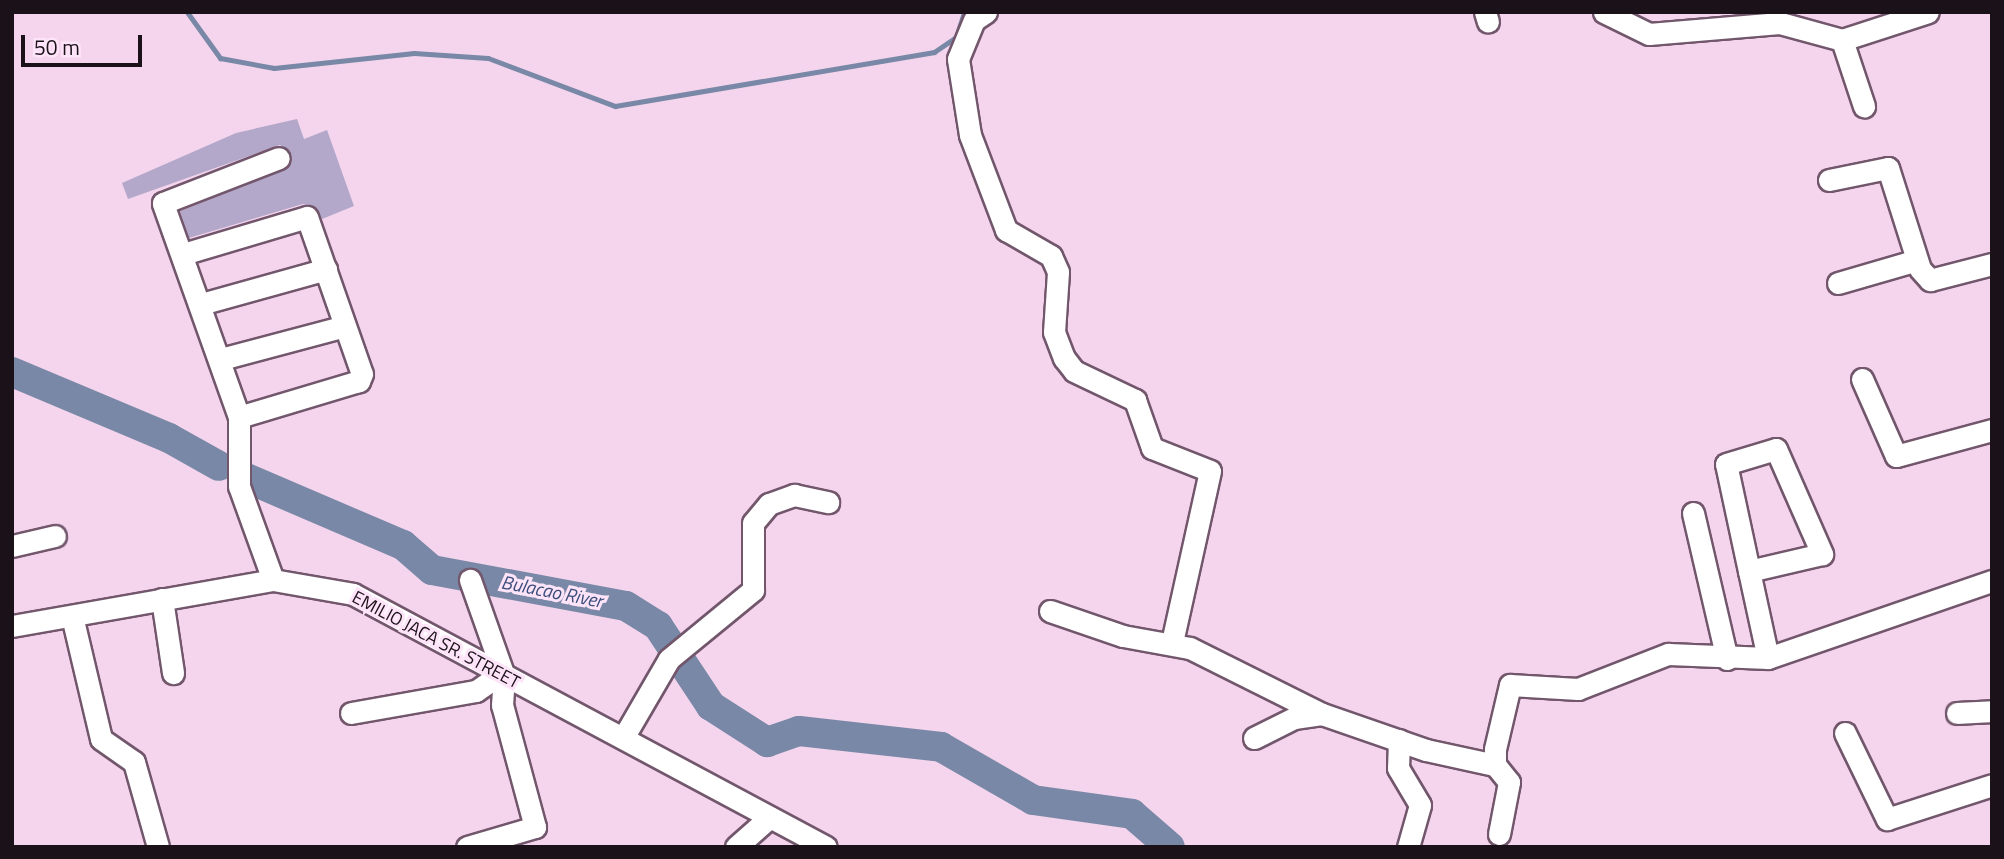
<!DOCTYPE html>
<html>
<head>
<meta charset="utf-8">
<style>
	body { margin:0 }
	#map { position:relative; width:2004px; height:859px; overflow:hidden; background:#f4d5ed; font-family:"Titillium Web",sans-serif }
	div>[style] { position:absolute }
	.stream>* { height:5px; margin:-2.5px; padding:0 2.5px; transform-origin:2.5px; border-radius:2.5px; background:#7988a6 }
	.river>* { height:30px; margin:-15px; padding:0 15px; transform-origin:15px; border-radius:15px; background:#7988a6 }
	.building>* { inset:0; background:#b3a8ca }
	.roads { filter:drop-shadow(2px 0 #72576c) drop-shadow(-2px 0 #72576c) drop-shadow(0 2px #72576c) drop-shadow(0 -2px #72576c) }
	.minor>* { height:21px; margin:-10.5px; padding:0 10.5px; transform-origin:10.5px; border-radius:10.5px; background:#fff }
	span { translate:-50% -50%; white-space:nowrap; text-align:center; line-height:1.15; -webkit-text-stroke:6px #fee4f8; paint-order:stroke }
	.street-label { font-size:18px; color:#1b1119 }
	.water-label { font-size:19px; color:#3b4f7c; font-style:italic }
	.frame { position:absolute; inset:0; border:14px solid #1b1119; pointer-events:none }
	.scale { position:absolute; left:21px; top:35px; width:121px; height:32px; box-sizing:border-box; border:4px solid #1b1119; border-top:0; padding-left:9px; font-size:21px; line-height:24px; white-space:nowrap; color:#1b1119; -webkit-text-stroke:5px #fee4f8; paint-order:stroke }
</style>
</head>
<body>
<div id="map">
	<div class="stream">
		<i style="left:187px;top:12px;width:57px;rotate:54.3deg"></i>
		<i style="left:220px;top:58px;width:55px;rotate:10.5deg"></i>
		<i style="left:274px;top:68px;width:141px;rotate:-6.1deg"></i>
		<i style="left:414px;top:53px;width:74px;rotate:3.9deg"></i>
		<i style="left:488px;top:58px;width:136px;rotate:20.7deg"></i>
		<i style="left:615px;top:106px;width:324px;rotate:-9.6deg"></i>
		<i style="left:934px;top:52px;width:27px;rotate:-34deg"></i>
		<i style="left:956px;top:37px;width:26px;rotate:-72deg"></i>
	</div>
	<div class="river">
		<i style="left:12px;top:372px;width:170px;rotate:22.8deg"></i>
		<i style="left:169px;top:438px;width:57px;rotate:29.2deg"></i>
		<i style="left:244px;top:477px;width:173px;rotate:23.2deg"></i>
		<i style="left:403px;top:545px;width:38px;rotate:41deg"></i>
		<i style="left:432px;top:570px;width:197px;rotate:10.5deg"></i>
		<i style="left:626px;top:606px;width:38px;rotate:32deg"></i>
		<i style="left:658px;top:626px;width:96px;rotate:56.5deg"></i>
		<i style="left:711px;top:706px;width:67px;rotate:32.7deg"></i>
		<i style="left:767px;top:742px;width:34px;rotate:-19deg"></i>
		<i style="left:799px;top:731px;width:143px;rotate:6.4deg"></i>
		<i style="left:941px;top:747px;width:106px;rotate:29.9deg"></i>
		<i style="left:1033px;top:800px;width:100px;rotate:8deg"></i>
		<i style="left:1132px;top:814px;width:50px;rotate:41deg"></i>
	</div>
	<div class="building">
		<i style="clip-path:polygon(297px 119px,304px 139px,327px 130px,354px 206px,322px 219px,315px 207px,303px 204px,189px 238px,180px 211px,284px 170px,291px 154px,280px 145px,128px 199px,122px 183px,236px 133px)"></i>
	</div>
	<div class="roads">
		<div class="minor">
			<i style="left:986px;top:12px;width:14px;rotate:146deg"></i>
			<i style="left:974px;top:20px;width:42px;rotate:112.3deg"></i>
			<i style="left:958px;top:59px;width:77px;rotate:81deg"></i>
			<i style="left:970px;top:135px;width:102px;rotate:69.2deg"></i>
			<i style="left:1006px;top:230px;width:52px;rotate:30deg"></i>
			<i style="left:1051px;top:256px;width:17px;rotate:66deg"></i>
			<i style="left:1058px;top:272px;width:60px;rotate:93.8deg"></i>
			<i style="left:1054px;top:332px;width:28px;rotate:69deg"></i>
			<i style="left:1064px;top:358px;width:16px;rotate:52deg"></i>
			<i style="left:1074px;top:371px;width:68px;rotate:25.4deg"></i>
			<i style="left:1135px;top:400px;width:51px;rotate:70.5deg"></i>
			<i style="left:1152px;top:448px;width:62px;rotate:21.6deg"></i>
			<i style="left:1210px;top:471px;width:175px;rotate:102.5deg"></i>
			<i style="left:1485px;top:12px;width:10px;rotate:73deg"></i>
			<i style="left:1604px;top:12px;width:50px;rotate:26.1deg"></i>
			<i style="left:1649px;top:34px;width:131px;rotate:-4.8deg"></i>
			<i style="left:1780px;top:23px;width:64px;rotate:15.3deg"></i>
			<i style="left:1842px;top:40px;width:90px;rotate:-18deg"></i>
			<i style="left:1842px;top:40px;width:70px;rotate:71.6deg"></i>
			<i style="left:1829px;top:180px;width:60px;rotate:-11.5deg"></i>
			<i style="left:1888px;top:168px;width:106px;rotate:72.4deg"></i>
			<i style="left:1920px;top:269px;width:15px;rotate:48deg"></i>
			<i style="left:1930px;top:280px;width:64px;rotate:-14.5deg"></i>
			<i style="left:183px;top:254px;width:129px;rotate:-16.6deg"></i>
			<i style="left:307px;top:217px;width:166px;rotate:70.7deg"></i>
			<i style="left:362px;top:374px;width:8px;rotate:113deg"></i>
			<i style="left:359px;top:381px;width:125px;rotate:163.3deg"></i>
			<i style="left:1838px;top:283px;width:82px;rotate:-16.2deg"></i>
			<i style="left:201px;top:304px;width:130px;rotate:-15.6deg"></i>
			<i style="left:221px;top:359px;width:128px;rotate:-14.9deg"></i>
			<i style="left:1862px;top:379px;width:84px;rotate:66.2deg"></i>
			<i style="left:1896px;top:456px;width:99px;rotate:-15.2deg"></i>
			<i style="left:1776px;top:449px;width:115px;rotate:66.3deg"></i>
			<i style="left:1822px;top:554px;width:75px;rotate:166.9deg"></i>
			<i style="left:1749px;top:571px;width:109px;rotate:-102.1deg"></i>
			<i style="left:1726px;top:464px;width:52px;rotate:-16.7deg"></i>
			<i style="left:1693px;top:513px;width:150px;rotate:76.9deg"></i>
			<i style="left:12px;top:546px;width:44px;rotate:-13.1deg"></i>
			<i style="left:1749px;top:571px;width:89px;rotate:77.7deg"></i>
			<i style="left:273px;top:580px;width:100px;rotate:-109.9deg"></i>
			<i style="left:239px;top:486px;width:69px;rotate:-90deg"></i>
			<i style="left:239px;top:417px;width:227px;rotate:-109.6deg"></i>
			<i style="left:163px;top:203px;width:124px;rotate:-21.2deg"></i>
			<i style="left:162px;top:599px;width:75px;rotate:81.5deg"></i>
			<i style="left:1050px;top:611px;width:77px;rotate:18.9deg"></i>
			<i style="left:1123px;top:636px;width:68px;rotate:10.2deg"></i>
			<i style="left:1190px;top:648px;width:148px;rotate:26.6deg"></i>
			<i style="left:1322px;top:714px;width:110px;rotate:19.1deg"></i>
			<i style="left:1426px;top:750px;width:71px;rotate:12.3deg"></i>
			<i style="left:72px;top:616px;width:126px;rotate:76.7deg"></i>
			<i style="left:101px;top:739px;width:40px;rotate:34.9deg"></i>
			<i style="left:134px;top:762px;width:88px;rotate:74.2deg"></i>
			<i style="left:12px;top:626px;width:265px;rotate:-10deg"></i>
			<i style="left:273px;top:580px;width:81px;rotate:9.9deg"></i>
			<i style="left:353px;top:594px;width:536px;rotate:28.14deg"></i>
			<i style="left:351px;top:713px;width:127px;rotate:-10deg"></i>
			<i style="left:476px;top:691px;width:29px;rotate:-35deg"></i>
			<i style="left:1957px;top:713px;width:35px;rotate:-3deg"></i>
			<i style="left:1845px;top:733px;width:96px;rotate:64deg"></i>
			<i style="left:1887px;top:819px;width:110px;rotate:-17.9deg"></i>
			<i style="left:623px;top:738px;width:91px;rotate:-59.8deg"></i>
			<i style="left:669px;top:659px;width:109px;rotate:-39.4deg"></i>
			<i style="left:753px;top:590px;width:67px;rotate:-90deg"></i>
			<i style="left:753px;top:523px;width:25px;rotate:-50deg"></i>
			<i style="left:769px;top:504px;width:27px;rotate:-20deg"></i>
			<i style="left:794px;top:495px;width:35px;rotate:12deg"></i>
			<i style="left:1254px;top:738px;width:45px;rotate:-26.6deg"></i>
			<i style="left:1294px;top:718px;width:28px;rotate:-8deg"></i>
			<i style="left:1399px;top:740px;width:28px;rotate:92deg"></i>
			<i style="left:1398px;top:768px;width:43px;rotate:59.3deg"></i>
			<i style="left:1420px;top:805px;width:44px;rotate:105.9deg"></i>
			<i style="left:1499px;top:834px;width:53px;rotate:-79.1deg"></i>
			<i style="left:1509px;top:782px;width:22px;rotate:-129deg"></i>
			<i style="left:1495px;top:765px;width:16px;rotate:-90deg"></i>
			<i style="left:1495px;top:749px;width:66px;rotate:-76.8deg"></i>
			<i style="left:1510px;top:685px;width:68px;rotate:3.4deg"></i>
			<i style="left:1578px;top:689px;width:97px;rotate:-21.3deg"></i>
			<i style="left:1668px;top:654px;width:100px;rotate:2.3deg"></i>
			<i style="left:1768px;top:658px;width:237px;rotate:-19deg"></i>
			<i style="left:467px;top:847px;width:71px;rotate:-16.4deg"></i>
			<i style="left:535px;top:827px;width:126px;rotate:-105.1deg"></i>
			<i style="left:502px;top:705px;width:29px;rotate:-86deg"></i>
			<i style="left:504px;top:676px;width:102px;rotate:-109.5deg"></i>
			<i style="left:736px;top:847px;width:45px;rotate:-41.4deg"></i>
		</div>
	</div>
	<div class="street-label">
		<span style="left:436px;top:640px;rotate:28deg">EMILIO JACA SR. STREET</span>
	</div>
	<div class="water-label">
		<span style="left:552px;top:591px;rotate:11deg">Bulacao River</span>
	</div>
	<div class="frame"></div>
	<div class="scale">50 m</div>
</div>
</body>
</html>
